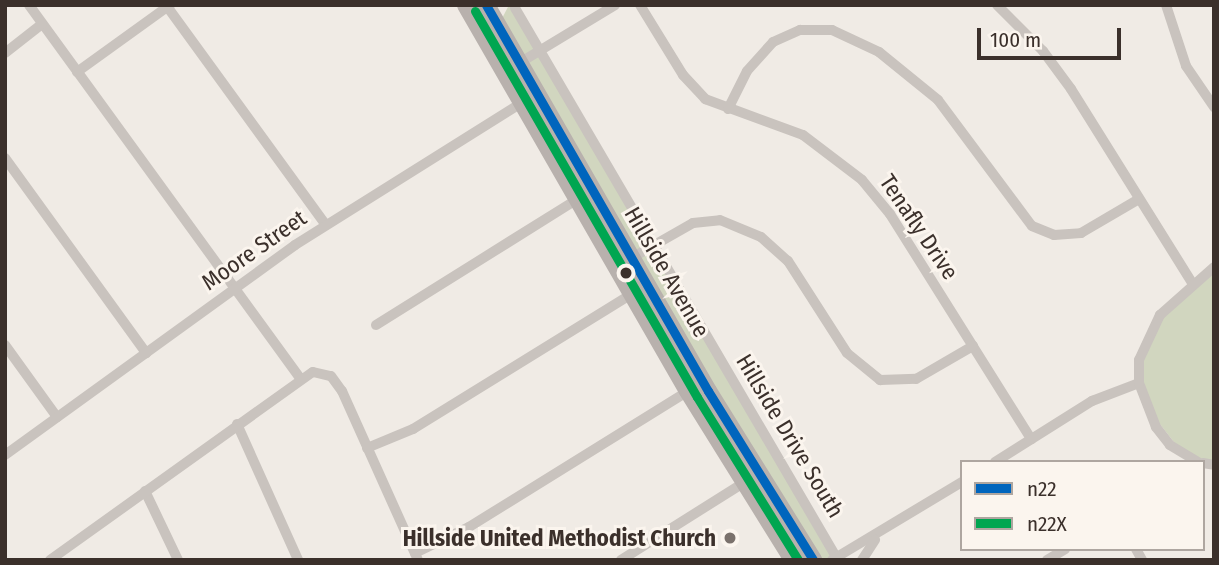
<!DOCTYPE html>
<html>
<head>
<meta charset="utf-8">
<style>
	body { margin:0 }
	#map { position:relative; width:1219px; height:565px; overflow:hidden; background:#f0ebe5; font-family:"Fira Sans Condensed",sans-serif }
	div>[style] { position:absolute }
	.green>* { inset:0; background:#d1d6bf }
	.street>* { height:10px; margin:-5px; padding:0 5px; transform-origin:5px; border-radius:5px; background:#c9c3be }
	.primary>* { height:18px; margin:-9px; padding:0 9px; transform-origin:9px; border-radius:9px; background:#b8b1ad }
	.bus-1>* { height:9px; margin:-4.5px; padding:0 4.5px; transform-origin:4.5px; border-radius:4.5px; background:#0065bd }
	.bus-2>* { height:9px; margin:-4.5px; padding:0 4.5px; transform-origin:4.5px; border-radius:4.5px; background:#00a651 }
	.dots>* { width:19px; height:19px; translate:-50% -50%; box-sizing:border-box; border:4px solid #fbf5ee; border-radius:50% }
	span { translate:-50% -50%; white-space:nowrap; text-align:center; line-height:1.15; -webkit-text-stroke:6px #fbf5ee; paint-order:stroke }
	.street-label { font-size:23px; color:#3b302b }
	.poi-label { font-size:23px; color:#3b302b; font-weight:700 }
	.right { translate:-100% -50%; text-align:right }
	.frame { position:absolute; inset:0; border:7px solid #3b302b; pointer-events:none }
	.legend { position:absolute; left:960px; top:460px; width:245px; height:91px; box-sizing:border-box; background:#fbf5ee; border:2px solid #aea6a0; margin:0; padding:9px 12px; list-style:none; font-size:21px; color:#3b302b }
	.legend li { display:flex; align-items:center; gap:14px; height:35px }
	.legend b { width:35px; border:2px solid #aea6a0 }
	.scale { position:absolute; left:977px; top:28px; width:144px; height:32px; box-sizing:border-box; border:4px solid #3b302b; border-top:0; padding-left:9px; font-size:21px; line-height:24px; white-space:nowrap; color:#3b302b; -webkit-text-stroke:5px #fbf5ee; paint-order:stroke }
</style>
</head>
<body>
<div id="map">
	<div class="green">
		<i style="clip-path:polygon(509px 5px,514px 5px,838px 560px,813px 560px,498px 26px)"></i>
		<i style="clip-path:polygon(1214px 267px,1214px 465px,1188px 460px,1145px 405px,1139px 360px,1148px 332px)"></i>
	</div>
	<div class="street">
		<i style="left:29px;top:5px;width:461px;rotate:54deg"></i>
		<i style="left:166px;top:5px;width:272px;rotate:54deg"></i>
		<i style="left:640px;top:5px;width:82px;rotate:58.4deg"></i>
		<i style="left:683px;top:75px;width:33px;rotate:47deg"></i>
		<i style="left:705px;top:99px;width:104px;rotate:20.2deg"></i>
		<i style="left:803px;top:135px;width:74px;rotate:37.3deg"></i>
		<i style="left:862px;top:180px;width:44px;rotate:50.5deg"></i>
		<i style="left:890px;top:214px;width:266px;rotate:57.9deg"></i>
		<i style="left:997px;top:5px;width:65px;rotate:45deg"></i>
		<i style="left:1043px;top:51px;width:47px;rotate:53.6deg"></i>
		<i style="left:1071px;top:89px;width:230px;rotate:58deg"></i>
		<i style="left:1166px;top:5px;width:64px;rotate:71.8deg"></i>
		<i style="left:1186px;top:66px;width:50px;rotate:55.7deg"></i>
		<i style="left:515px;top:8px;width:640px;rotate:59.67deg"></i>
		<i style="left:5px;top:53px;width:47px;rotate:-38.1deg"></i>
		<i style="left:516px;top:65px;width:116px;rotate:-31.2deg"></i>
		<i style="left:77px;top:72px;width:115px;rotate:-35.8deg"></i>
		<i style="left:728px;top:109px;width:42px;rotate:-63.4deg"></i>
		<i style="left:747px;top:71px;width:39px;rotate:-48deg"></i>
		<i style="left:773px;top:42px;width:30px;rotate:-24deg"></i>
		<i style="left:800px;top:30px;width:32px"></i>
		<i style="left:832px;top:30px;width:52px;rotate:25.1deg"></i>
		<i style="left:879px;top:52px;width:76px;rotate:39.1deg"></i>
		<i style="left:938px;top:100px;width:157px;rotate:53.3deg"></i>
		<i style="left:1032px;top:226px;width:24px;rotate:22deg"></i>
		<i style="left:1054px;top:235px;width:27px;rotate:-4deg"></i>
		<i style="left:1081px;top:233px;width:67px;rotate:-30.4deg"></i>
		<i style="left:5px;top:158px;width:241px;rotate:54.1deg"></i>
		<i style="left:628px;top:260px;width:75px;rotate:-29.6deg"></i>
		<i style="left:693px;top:223px;width:27px;rotate:-6deg"></i>
		<i style="left:720px;top:220px;width:44px;rotate:22.5deg"></i>
		<i style="left:761px;top:237px;width:36px;rotate:42deg"></i>
		<i style="left:788px;top:261px;width:109px;rotate:57.3deg"></i>
		<i style="left:847px;top:353px;width:43px;rotate:39.3deg"></i>
		<i style="left:880px;top:380px;width:36px;rotate:-2deg"></i>
		<i style="left:916px;top:379px;width:66px;rotate:-30.1deg"></i>
		<i style="left:376px;top:325px;width:238px;rotate:-32deg"></i>
		<i style="left:5px;top:345px;width:89px;rotate:54.2deg"></i>
		<i style="left:237px;top:424px;width:149px;rotate:65.8deg"></i>
		<i style="left:367px;top:448px;width:50px;rotate:-22.4deg"></i>
		<i style="left:413px;top:429px;width:257px;rotate:-31.7deg"></i>
		<i style="left:5px;top:455px;width:358px;rotate:-35.9deg"></i>
		<i style="left:295px;top:245px;width:271px;rotate:-32.1deg"></i>
		<i style="left:995px;top:462px;width:115px;rotate:-32.2deg"></i>
		<i style="left:1092px;top:401px;width:50px;rotate:-21deg"></i>
		<i style="left:1198px;top:462px;width:33px;rotate:-149deg"></i>
		<i style="left:1170px;top:445px;width:23px;rotate:-128deg"></i>
		<i style="left:1156px;top:427px;width:47px;rotate:-111.1deg"></i>
		<i style="left:1139px;top:383px;width:23px;rotate:-90deg"></i>
		<i style="left:1139px;top:360px;width:50px;rotate:-65deg"></i>
		<i style="left:1160px;top:315px;width:72px;rotate:-41.6deg"></i>
		<i style="left:1203px;top:463px;width:11px;rotate:10deg"></i>
		<i style="left:145px;top:491px;width:76px;rotate:64.4deg"></i>
		<i style="left:1136px;top:549px;width:13px;rotate:61deg"></i>
		<i style="left:415px;top:553px;width:60px;rotate:-25.7deg"></i>
		<i style="left:469px;top:527px;width:258px;rotate:-31.8deg"></i>
		<i style="left:50px;top:560px;width:323px;rotate:-35.6deg"></i>
		<i style="left:313px;top:372px;width:18px;rotate:13deg"></i>
		<i style="left:331px;top:376px;width:19px;rotate:54deg"></i>
		<i style="left:342px;top:391px;width:185px;rotate:65.8deg"></i>
		<i style="left:621px;top:560px;width:146px;rotate:-32.2deg"></i>
		<i style="left:832px;top:560px;width:152px;rotate:-31deg"></i>
		<i style="left:862px;top:560px;width:24px;rotate:-57deg"></i>
		<i style="left:1047px;top:560px;width:21px;rotate:-31deg"></i>
	</div>
	<div class="primary">
		<i style="left:466px;top:5px;width:445px;rotate:60.1deg"></i>
		<i style="left:688px;top:391px;width:199px;rotate:58.1deg"></i>
		<i style="left:486px;top:5px;width:445px;rotate:60.1deg"></i>
		<i style="left:708px;top:391px;width:199px;rotate:58.1deg"></i>
	</div>
	<div class="bus-1">
		<i style="left:486px;top:5px;width:445px;rotate:60.1deg"></i>
		<i style="left:708px;top:391px;width:199px;rotate:58.1deg"></i>
	</div>
	<div class="bus-2">
		<i style="left:475px;top:11px;width:445px;rotate:60.1deg"></i>
		<i style="left:697px;top:397px;width:192px;rotate:58.2deg"></i>
	</div>
	<div class="dots">
		<i style="left:626px;top:273px;background:#3b302b"></i>
		<i style="left:730px;top:538px;background:#7a716c"></i>
	</div>
	<div class="street-label">
		<span style="left:919px;top:227px;rotate:56deg">Tenafly Drive</span>
		<span style="left:254px;top:250px;rotate:-35deg">Moore Street</span>
		<span style="left:667px;top:272px;rotate:60deg">Hillside Avenue</span>
		<span style="left:790px;top:436px;rotate:59deg">Hillside Drive South</span>
	</div>
	<div class="poi-label">
		<span class="right" style="left:716px;top:538px">Hillside United Methodist Church</span>
	</div>
	<div class="frame"></div>
	<ul class="legend">
	<li><b style="height:9px;background:#0065bd"></b>n22</li>
	<li><b style="height:9px;background:#00a651"></b>n22X</li>
	</ul>
	<div class="scale">100 m</div>
</div>
</body>
</html>
